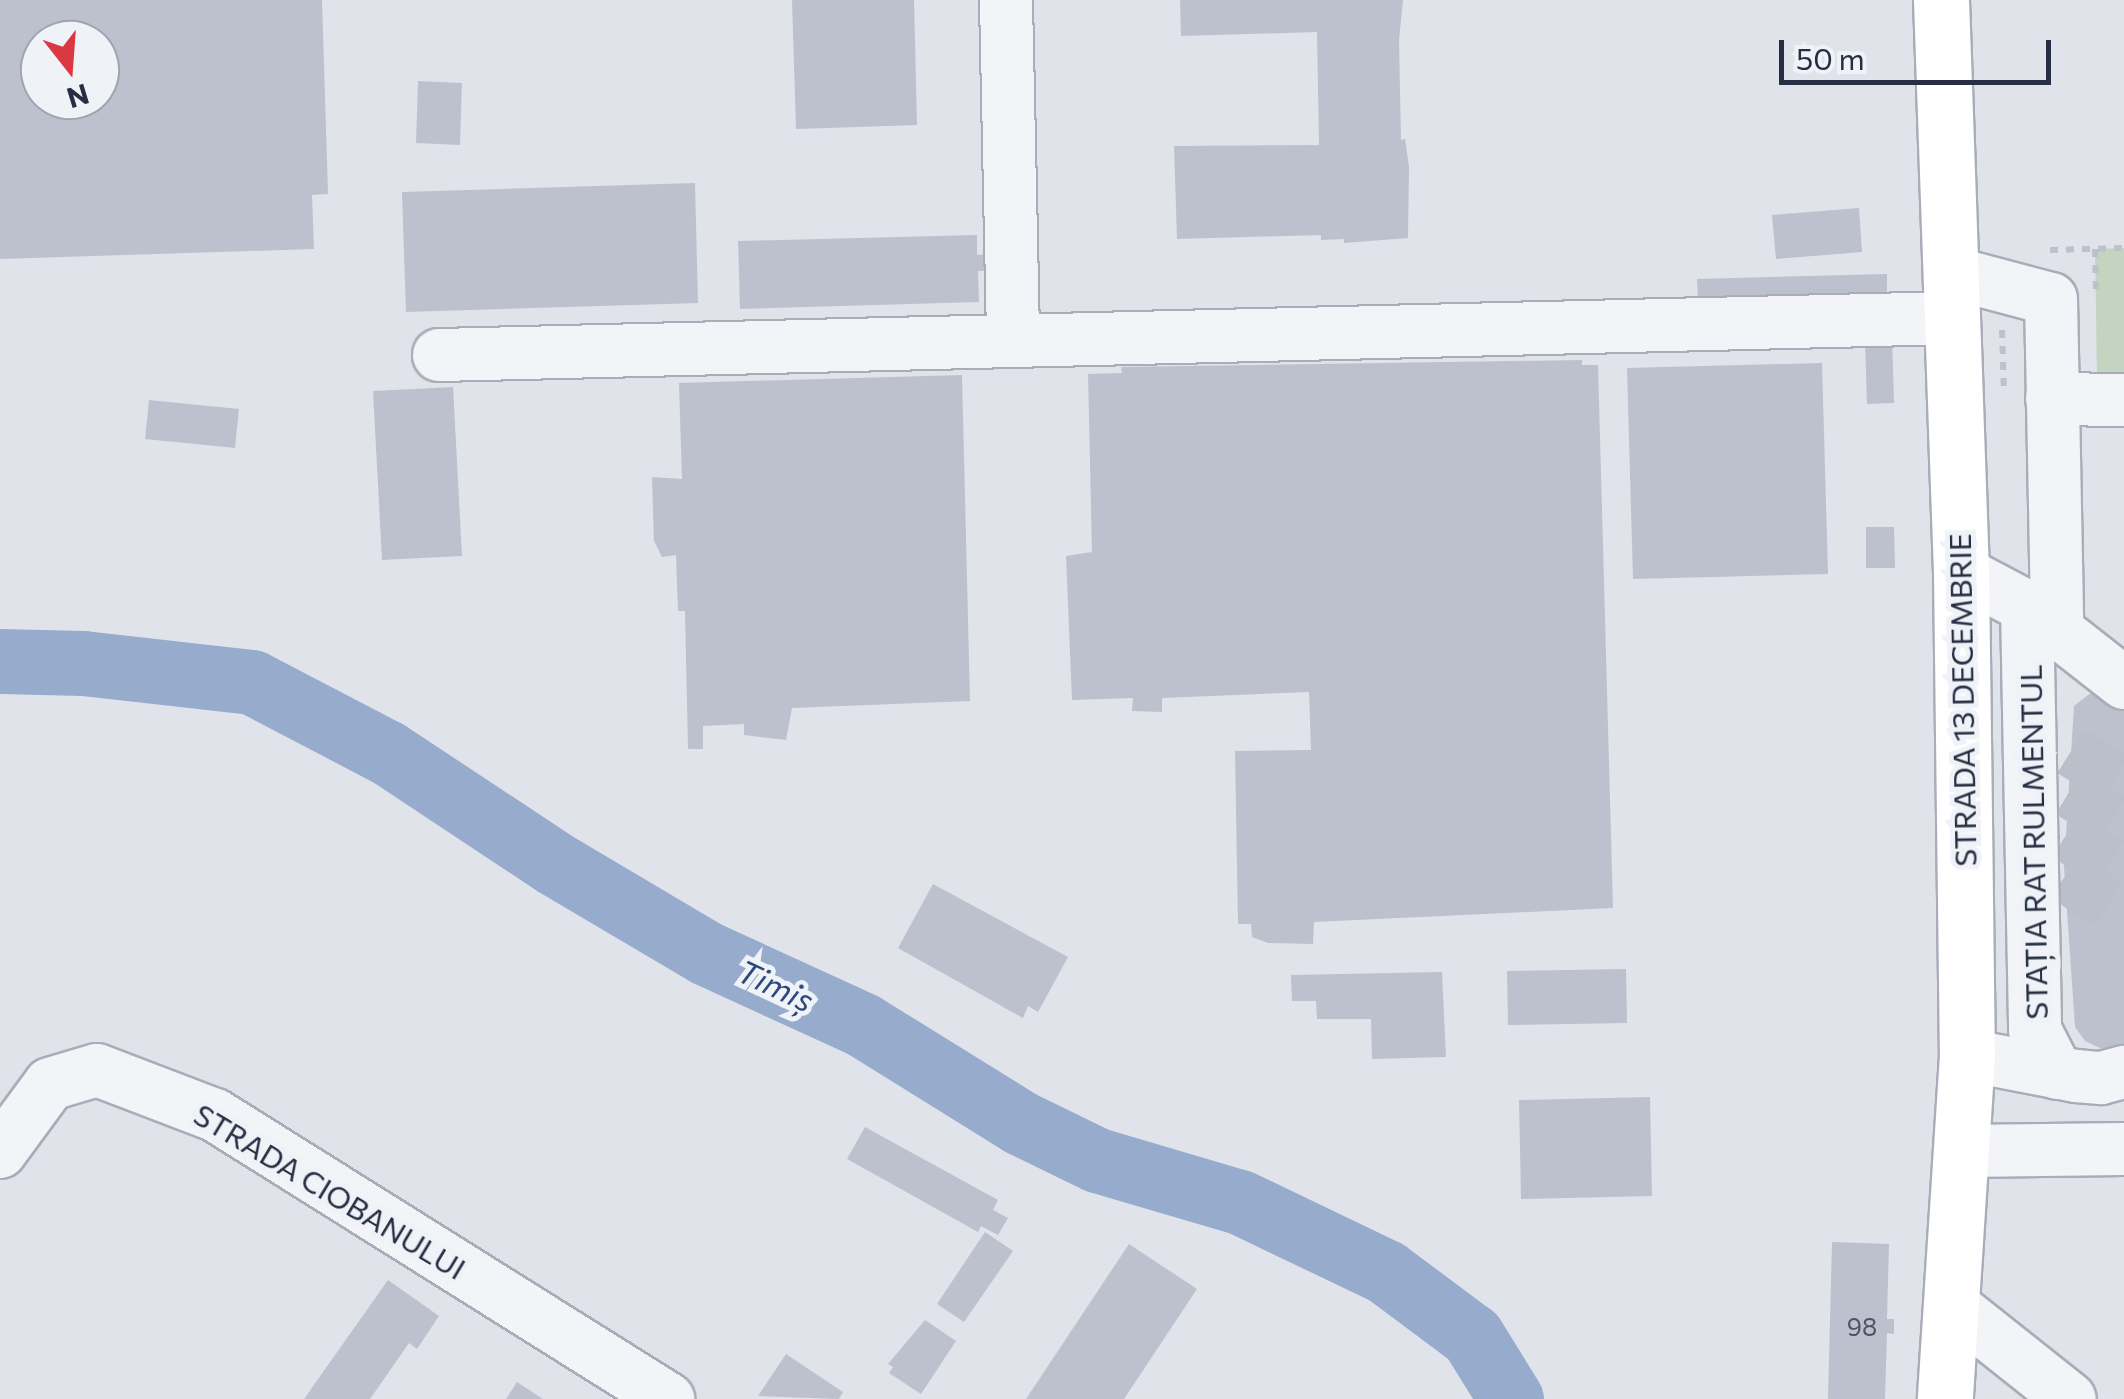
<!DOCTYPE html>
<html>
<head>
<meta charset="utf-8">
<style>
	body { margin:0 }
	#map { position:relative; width:2124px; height:1399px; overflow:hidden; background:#e0e3ea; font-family:Commissioner,sans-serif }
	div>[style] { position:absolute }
	.green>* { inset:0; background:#c3d5c0 }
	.river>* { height:65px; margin:-32.5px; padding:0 32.5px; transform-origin:32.5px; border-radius:32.5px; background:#97accd }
	.building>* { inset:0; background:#bcc1cd }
	.minor-tunnel>* { height:52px; margin-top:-26px; transform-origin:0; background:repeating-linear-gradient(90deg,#bbbfc9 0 52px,transparent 0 78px) }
	.path>* { height:6px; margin-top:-3px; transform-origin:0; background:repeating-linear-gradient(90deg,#bec1c9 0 8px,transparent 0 16px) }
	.roads { filter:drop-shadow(2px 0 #a8adb8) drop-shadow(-2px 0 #a8adb8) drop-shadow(0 2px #a8adb8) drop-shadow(0 -2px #a8adb8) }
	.minor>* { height:52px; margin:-26px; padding:0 26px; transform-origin:26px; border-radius:26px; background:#f3f4f8 }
	.major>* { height:55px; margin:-27.5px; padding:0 27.5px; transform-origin:27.5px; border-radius:27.5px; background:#fff }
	span { translate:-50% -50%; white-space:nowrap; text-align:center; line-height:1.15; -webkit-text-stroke:10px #eff2f7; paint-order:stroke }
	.number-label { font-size:25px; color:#4c5366 }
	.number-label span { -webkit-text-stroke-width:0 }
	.street-label { font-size:30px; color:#272e43 }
	.water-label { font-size:32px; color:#2d487b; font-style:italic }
	.north { position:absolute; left:20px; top:20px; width:100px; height:100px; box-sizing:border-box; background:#eff2f7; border:2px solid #9fa4af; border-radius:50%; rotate:163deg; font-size:28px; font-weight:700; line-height:40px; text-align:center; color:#272e43 }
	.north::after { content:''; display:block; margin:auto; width:35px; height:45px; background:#da3942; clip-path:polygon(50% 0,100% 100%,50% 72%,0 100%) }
	.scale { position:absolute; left:1779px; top:40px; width:272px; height:45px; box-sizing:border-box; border:5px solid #272e43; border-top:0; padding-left:12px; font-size:30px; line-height:35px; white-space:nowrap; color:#272e43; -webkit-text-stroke:8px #eff2f7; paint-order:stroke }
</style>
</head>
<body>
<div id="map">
	<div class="green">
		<i style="clip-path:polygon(2124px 248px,2124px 379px,2097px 379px,2095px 249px)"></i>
	</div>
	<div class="river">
		<i style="left:0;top:661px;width:83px;rotate:1.4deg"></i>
		<i style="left:83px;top:663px;width:170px;rotate:6.4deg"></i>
		<i style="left:252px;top:682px;width:153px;rotate:27.6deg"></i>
		<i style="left:388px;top:753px;width:199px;rotate:33.5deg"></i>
		<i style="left:554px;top:863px;width:177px;rotate:30.6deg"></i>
		<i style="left:706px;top:953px;width:173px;rotate:24.6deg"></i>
		<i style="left:863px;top:1025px;width:186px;rotate:31.8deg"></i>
		<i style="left:1021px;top:1123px;width:85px;rotate:26deg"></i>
		<i style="left:1097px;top:1160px;width:149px;rotate:16.4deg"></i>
		<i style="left:1240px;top:1202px;width:162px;rotate:25.6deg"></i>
		<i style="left:1386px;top:1272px;width:107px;rotate:36.7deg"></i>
		<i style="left:1472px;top:1336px;width:74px;rotate:58.2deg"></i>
	</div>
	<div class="building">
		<i style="clip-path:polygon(evenodd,0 0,322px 0,328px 194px,312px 195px,314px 249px,0 259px,0 0,40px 40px,100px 40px,100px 100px,40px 100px,40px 40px)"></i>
		<i style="clip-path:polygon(792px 0,914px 0,917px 125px,796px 129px)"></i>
		<i style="clip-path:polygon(1180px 0,1403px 0,1399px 40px,1401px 140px,1405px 139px,1409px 167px,1408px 238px,1344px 243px,1344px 239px,1321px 240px,1321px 235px,1177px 239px,1174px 146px,1319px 145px,1317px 32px,1181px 36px)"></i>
		<i style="clip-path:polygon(418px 81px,462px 83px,460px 145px,416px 143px)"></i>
		<i style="clip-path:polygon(695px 183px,698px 303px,406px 312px,402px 192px)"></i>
		<i style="clip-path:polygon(1859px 208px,1862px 252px,1776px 259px,1772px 215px)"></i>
		<i style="clip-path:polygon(977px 235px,977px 255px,992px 254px,993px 271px,978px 271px,979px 302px,740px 309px,738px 241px)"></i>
		<i style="clip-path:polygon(1887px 274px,1887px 296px,1698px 301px,1697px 279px)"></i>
		<i style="clip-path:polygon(1892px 338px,1894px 403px,1867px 404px,1865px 339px)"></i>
		<i style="clip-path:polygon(1582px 360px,1582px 365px,1598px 365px,1613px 908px,1314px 922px,1313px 944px,1268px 943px,1252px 937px,1251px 924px,1238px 924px,1235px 751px,1311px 750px,1309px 692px,1162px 698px,1162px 712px,1132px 711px,1133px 698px,1072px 700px,1066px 556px,1092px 552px,1088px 374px,1122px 373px,1121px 367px)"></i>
		<i style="clip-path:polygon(1822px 363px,1828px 574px,1633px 579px,1627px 368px)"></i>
		<i style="clip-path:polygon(962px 375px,970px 701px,792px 708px,786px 740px,744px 735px,744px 724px,703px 726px,703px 749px,688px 749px,685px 611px,678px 611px,676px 555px,662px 557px,654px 541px,652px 477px,682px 479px,679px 383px)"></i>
		<i style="clip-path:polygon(453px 387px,462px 556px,382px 560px,373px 391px)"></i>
		<i style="clip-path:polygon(149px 400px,239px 409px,235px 448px,145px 439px)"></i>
		<i style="clip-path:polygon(1866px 527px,1894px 527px,1895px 568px,1866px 568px)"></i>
		<i style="clip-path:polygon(2101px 685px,2124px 688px,2124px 1044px,2102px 1049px,2085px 1041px,2075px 1027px,2064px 867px,2074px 706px)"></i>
		<i style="clip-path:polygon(933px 884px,1068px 957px,1038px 1012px,1028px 1006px,1023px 1018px,898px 948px)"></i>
		<i style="clip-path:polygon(1626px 969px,1627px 1023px,1508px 1025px,1507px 971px)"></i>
		<i style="clip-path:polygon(1442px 972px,1446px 1057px,1372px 1059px,1371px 1019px,1317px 1019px,1316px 1001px,1292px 1001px,1291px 975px)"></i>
		<i style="clip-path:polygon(1650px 1097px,1652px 1196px,1521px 1199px,1519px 1100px)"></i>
		<i style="clip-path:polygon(865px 1127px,998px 1200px,993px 1210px,1008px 1218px,998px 1235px,981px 1226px,978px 1232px,847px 1159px)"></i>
		<i style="clip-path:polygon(985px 1232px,1013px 1251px,964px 1322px,937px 1304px)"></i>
		<i style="clip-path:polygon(1832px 1242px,1889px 1244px,1887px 1319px,1894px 1319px,1894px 1334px,1887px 1333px,1885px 1399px,1828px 1399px)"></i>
		<i style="clip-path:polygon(1129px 1244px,1197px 1289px,1124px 1399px,1026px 1399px)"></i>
		<i style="clip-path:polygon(388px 1280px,439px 1316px,417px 1349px,409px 1343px,370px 1399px,304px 1399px)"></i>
		<i style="clip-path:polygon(925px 1320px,956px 1341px,921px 1394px,889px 1373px,893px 1367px,888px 1364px)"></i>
		<i style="clip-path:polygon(786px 1354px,843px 1392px,839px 1399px,758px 1396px)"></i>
		<i style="clip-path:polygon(517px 1382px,543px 1399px,506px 1399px)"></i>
	</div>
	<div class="minor-tunnel">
		<i style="left:2071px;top:751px;width:62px;rotate:31.9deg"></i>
		<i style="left:2069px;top:792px;width:65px;rotate:31.7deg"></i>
		<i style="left:2066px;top:835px;width:69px;rotate:32.5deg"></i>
		<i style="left:2065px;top:876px;width:71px;rotate:33.5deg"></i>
	</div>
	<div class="path">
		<i style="left:2095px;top:249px;width:44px;rotate:88.7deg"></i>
		<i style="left:2050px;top:250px;width:74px;rotate:-1.5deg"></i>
		<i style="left:2002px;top:330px;width:63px;rotate:88.2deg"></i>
	</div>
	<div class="roads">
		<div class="minor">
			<i style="left:1006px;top:0;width:340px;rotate:88.8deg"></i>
			<i style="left:1953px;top:273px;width:101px;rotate:14.9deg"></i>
			<i style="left:2051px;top:299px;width:319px;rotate:88.9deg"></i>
			<i style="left:2057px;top:618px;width:32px;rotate:-160deg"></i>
			<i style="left:439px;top:355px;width:1515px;rotate:-1.4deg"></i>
			<i style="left:2052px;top:399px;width:72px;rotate:0.8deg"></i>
			<i style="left:1961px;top:572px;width:75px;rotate:27.9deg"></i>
			<i style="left:2027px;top:607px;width:123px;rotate:38.1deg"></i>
			<i style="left:2027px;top:607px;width:423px;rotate:88.9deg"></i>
			<i style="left:2035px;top:1030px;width:48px;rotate:62.9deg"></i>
			<i style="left:1967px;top:1055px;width:111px;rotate:10.9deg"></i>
			<i style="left:2076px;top:1076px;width:25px;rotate:5deg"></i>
			<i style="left:2101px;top:1078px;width:24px;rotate:-15deg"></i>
			<i style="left:1963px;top:1151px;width:161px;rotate:-0.7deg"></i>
			<i style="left:0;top:1152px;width:84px;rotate:-53.7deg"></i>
			<i style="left:50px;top:1084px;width:49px;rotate:-16.6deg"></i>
			<i style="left:97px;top:1070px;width:126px;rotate:20.9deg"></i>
			<i style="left:215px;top:1115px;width:535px;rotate:32.08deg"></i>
			<i style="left:1953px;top:1306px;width:149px;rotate:38.5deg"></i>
		</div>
		<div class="major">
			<i style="left:1941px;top:0;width:572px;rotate:88deg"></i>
			<i style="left:1961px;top:572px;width:483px;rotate:89.3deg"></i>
			<i style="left:1967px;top:1055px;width:345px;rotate:93.7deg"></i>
		</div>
	</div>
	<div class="number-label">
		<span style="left:1862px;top:1326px">98</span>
	</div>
	<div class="street-label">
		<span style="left:1962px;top:700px;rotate:-91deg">STRADA 13 DECEMBRIE</span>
		<span style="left:2033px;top:842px;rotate:-91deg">STAȚIA RAT RULMENTUL</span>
		<span style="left:330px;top:1191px;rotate:31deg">STRADA CIOBANULUI</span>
	</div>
	<div class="water-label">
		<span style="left:776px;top:985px;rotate:25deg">Timiș</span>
	</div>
	<div class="north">N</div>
	<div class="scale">50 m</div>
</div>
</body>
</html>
